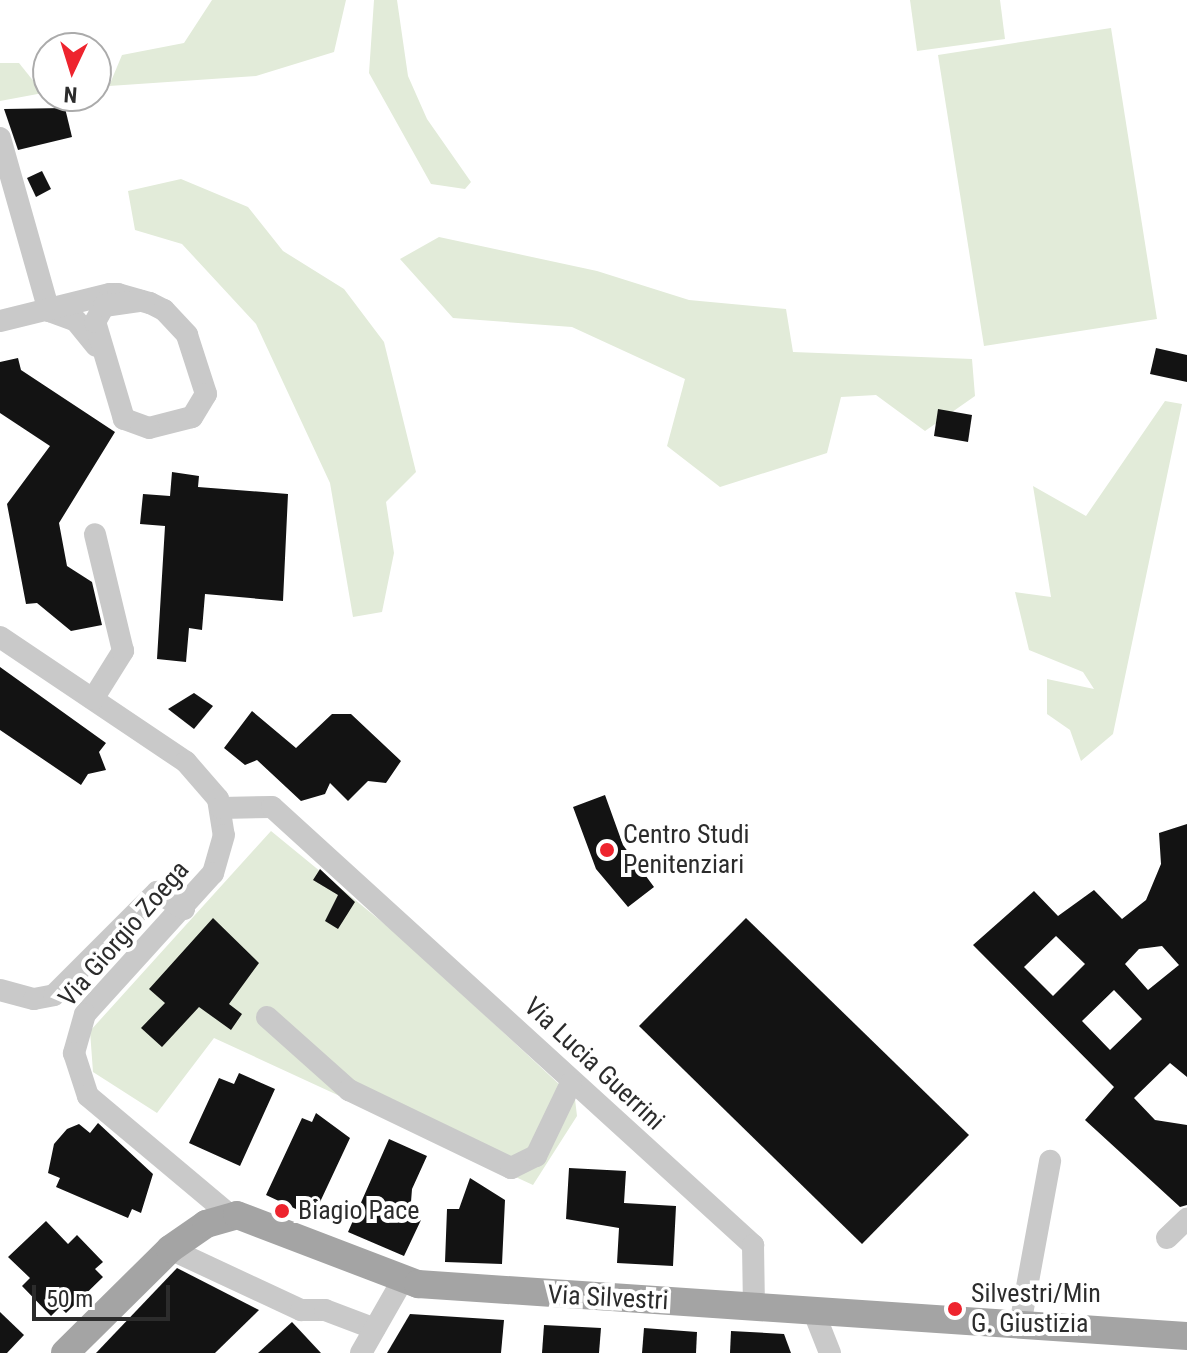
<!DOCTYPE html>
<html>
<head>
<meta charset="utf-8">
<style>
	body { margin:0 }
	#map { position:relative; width:1187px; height:1353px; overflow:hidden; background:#fff; font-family:"Roboto Condensed",sans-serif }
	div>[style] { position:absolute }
	.green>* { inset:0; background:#e2ebd9 }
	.building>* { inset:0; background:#131313 }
	.minor>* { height:22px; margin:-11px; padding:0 11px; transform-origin:11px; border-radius:11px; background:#c9c9c9 }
	.major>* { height:28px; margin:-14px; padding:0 14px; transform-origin:14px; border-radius:14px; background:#a4a4a4 }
	.dots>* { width:22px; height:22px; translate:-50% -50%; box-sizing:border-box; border:4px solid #fff; border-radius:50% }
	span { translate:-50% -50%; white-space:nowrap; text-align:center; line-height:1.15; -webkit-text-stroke:8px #fff; paint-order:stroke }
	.poi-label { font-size:26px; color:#2c2c2c }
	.left { translate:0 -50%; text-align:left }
	.street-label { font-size:26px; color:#2c2c2c }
	.north { position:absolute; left:32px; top:32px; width:80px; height:80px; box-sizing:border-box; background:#fff; border:2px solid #ababab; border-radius:50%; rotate:184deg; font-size:22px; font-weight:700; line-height:32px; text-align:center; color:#2c2c2c }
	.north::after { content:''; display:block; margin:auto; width:28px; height:36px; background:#ee242e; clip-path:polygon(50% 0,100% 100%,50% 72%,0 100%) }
	.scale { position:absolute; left:32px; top:1285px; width:138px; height:36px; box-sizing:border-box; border:4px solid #2c2c2c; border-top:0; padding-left:10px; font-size:24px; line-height:28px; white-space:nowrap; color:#2c2c2c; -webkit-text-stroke:6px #fff; paint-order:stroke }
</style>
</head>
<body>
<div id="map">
	<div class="green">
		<i style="clip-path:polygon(212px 0,346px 0,334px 52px,256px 76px,109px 86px,122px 55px,184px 43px)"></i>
		<i style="clip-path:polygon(374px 0,397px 0,408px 76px,427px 119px,471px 182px,465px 189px,431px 184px,369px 73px)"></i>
		<i style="clip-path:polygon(910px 0,1000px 0,1005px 39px,917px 51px)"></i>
		<i style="clip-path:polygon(1111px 28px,1157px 319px,984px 346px,938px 55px)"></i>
		<i style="clip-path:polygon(0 63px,19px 63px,43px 93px,0 101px)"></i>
		<i style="clip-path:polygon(181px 179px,248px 207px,283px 251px,344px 289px,384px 342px,416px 472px,386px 502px,394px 553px,382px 612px,353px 617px,330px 483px,256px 324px,182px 244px,135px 230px,128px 191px)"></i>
		<i style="clip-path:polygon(439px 237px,597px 271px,689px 300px,786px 309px,793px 352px,972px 359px,975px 396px,925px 431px,876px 395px,841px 397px,827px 453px,720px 487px,667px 446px,685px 379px,572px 327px,453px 318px,400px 259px)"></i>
		<i style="clip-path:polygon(1165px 401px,1182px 404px,1113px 734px,1081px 761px,1070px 730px,1047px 714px,1047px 679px,1094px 689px,1083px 672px,1029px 650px,1015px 592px,1051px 597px,1033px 486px,1086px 516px)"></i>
		<i style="clip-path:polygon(271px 831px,404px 940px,575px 1099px,577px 1116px,533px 1185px,214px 1038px,157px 1113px,93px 1072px,90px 1031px)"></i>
	</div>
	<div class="building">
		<i style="clip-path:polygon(65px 108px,72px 137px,18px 150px,4px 109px)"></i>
		<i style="clip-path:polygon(42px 171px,51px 189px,36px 197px,27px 178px)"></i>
		<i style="clip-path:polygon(1156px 348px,1187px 355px,1187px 382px,1150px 374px)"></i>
		<i style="clip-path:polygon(18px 358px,21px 370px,115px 432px,59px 523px,67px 566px,92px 582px,102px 625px,71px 631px,37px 603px,26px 604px,7px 504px,50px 446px,0 413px,0 362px)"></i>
		<i style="clip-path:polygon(938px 409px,972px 415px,968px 442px,934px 436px)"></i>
		<i style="clip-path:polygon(172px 472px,199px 476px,198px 487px,288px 494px,283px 601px,205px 594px,202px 630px,189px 628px,186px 662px,157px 659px,165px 526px,140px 524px,143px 494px,170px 496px)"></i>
		<i style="clip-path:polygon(0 667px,106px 743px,99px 752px,106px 770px,88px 774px,81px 785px,0 730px)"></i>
		<i style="clip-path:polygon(194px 693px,213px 706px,194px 729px,168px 709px)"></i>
		<i style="clip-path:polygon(252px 711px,296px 748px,332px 714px,351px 714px,401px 761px,386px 783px,368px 781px,348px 801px,330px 783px,325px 794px,301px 801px,257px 760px,245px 765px,224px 748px)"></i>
		<i style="clip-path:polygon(605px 795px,623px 845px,654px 887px,628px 907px,596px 869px,573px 807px)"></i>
		<i style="clip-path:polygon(evenodd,1187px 824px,1187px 1077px,1170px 1063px,1134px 1098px,1155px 1120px,1187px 1125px,1187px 1205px,1180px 1207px,1085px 1120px,1114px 1087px,973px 945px,1034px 891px,1058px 916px,1094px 890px,1122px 919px,1146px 900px,1161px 864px,1159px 833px,1187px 824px,1056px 936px,1085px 964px,1053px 996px,1024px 967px,1056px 936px,1187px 824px,1162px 946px,1179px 965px,1148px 990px,1125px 964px,1139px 949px,1162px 946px,1187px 824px,1114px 990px,1142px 1019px,1110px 1050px,1082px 1021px,1114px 990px)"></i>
		<i style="clip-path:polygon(320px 869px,355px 902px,338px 929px,325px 921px,338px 895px,313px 880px)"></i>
		<i style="clip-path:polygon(213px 918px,259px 963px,229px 1004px,242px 1014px,231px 1030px,199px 1007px,162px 1047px,141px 1028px,165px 1003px,149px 989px)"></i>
		<i style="clip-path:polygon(746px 918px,969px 1135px,862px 1244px,639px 1026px)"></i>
		<i style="clip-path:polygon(239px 1073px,275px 1089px,240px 1166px,189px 1143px,219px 1078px,234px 1084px)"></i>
		<i style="clip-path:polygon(316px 1113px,350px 1138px,313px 1217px,266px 1195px,302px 1118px,312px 1122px)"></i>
		<i style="clip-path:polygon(98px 1123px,153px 1174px,141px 1213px,132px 1209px,128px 1218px,56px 1187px,60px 1178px,48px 1173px,54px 1144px,67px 1129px,79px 1124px,90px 1133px)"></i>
		<i style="clip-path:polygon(389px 1139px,427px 1156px,412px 1189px,410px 1215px,421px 1220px,404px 1256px,348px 1232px)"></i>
		<i style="clip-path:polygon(569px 1168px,626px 1171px,624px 1203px,676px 1206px,673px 1266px,617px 1263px,619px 1228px,566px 1219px)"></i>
		<i style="clip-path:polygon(470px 1178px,505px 1200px,502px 1264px,445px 1262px,447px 1209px,459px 1209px)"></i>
		<i style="clip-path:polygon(46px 1221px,68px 1244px,77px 1235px,103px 1262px,95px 1269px,103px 1277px,66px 1313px,60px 1307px,51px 1316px,22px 1286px,30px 1278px,8px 1257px)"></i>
		<i style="clip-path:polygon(177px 1268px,259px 1310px,215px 1353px,96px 1353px)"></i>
		<i style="clip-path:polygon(0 1312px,24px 1335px,7px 1353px,0 1353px)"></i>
		<i style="clip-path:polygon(410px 1314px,504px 1320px,501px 1353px,387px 1353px)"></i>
		<i style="clip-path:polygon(292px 1322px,321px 1353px,258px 1353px)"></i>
		<i style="clip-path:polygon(544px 1325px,601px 1328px,599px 1353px,542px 1353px)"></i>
		<i style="clip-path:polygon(644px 1328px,697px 1332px,696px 1353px,642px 1353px)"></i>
		<i style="clip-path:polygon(731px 1331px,784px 1334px,791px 1353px,730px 1353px)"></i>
	</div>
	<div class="minor">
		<i style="left:0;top:138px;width:180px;rotate:74.2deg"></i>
		<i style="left:49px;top:311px;width:29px;rotate:20deg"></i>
		<i style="left:76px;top:321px;width:32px;rotate:51deg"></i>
		<i style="left:0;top:321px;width:113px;rotate:-13.8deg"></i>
		<i style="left:110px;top:294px;width:8px"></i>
		<i style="left:118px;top:294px;width:33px;rotate:16deg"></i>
		<i style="left:150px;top:303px;width:16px;rotate:27deg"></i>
		<i style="left:164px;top:310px;width:34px;rotate:47deg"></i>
		<i style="left:187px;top:335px;width:62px;rotate:72.1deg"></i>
		<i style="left:206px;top:394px;width:27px;rotate:121deg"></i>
		<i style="left:192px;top:417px;width:44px;rotate:165.7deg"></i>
		<i style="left:149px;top:428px;width:27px;rotate:-160deg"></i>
		<i style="left:124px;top:419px;width:101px;rotate:-106.6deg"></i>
		<i style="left:95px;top:322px;width:18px;rotate:-61deg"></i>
		<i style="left:104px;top:306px;width:37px;rotate:-8deg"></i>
		<i style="left:0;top:637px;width:224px;rotate:33.9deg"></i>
		<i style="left:186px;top:762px;width:49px;rotate:49.1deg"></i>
		<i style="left:218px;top:799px;width:36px;rotate:81deg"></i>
		<i style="left:224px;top:835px;width:40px;rotate:106deg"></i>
		<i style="left:213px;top:873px;width:190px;rotate:132.2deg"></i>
		<i style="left:85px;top:1014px;width:41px;rotate:105.8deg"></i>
		<i style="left:74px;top:1053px;width:45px;rotate:72deg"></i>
		<i style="left:88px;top:1096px;width:185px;rotate:40deg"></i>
		<i style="left:93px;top:699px;width:57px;rotate:-58deg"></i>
		<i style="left:123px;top:651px;width:120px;rotate:-103.5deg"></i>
		<i style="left:221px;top:808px;width:51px;rotate:-1.1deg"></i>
		<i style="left:272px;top:807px;width:651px;rotate:42.32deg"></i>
		<i style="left:753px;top:1245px;width:61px;rotate:89.1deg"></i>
		<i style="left:0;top:990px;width:35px;rotate:15deg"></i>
		<i style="left:34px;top:999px;width:20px;rotate:-11deg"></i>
		<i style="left:54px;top:995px;width:146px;rotate:-45deg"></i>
		<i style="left:157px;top:892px;width:32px;rotate:32deg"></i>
		<i style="left:267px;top:1017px;width:110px;rotate:41.7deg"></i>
		<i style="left:349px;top:1090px;width:180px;rotate:25.7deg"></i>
		<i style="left:511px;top:1168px;width:28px;rotate:-26deg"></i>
		<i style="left:536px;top:1156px;width:81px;rotate:-64.4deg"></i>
		<i style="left:1167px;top:1238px;width:28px;rotate:-44deg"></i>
		<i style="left:170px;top:1249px;width:145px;rotate:25deg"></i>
		<i style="left:301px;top:1310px;width:24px"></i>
		<i style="left:325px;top:1310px;width:53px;rotate:20.8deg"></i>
		<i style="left:813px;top:1310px;width:46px;rotate:68.4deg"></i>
		<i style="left:1020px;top:1325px;width:167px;rotate:-79.6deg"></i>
		<i style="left:361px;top:1353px;width:83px;rotate:-60.3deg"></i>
	</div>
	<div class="major">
		<i style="left:65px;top:1353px;width:148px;rotate:-44.7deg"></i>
		<i style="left:170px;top:1249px;width:44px;rotate:-34.8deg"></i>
		<i style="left:206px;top:1224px;width:32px;rotate:-16deg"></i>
		<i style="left:237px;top:1215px;width:194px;rotate:20.9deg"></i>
		<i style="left:418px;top:1284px;width:771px;rotate:3.87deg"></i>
	</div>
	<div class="dots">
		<i style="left:607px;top:850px;background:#ee242e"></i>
		<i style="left:282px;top:1211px;background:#ee242e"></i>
		<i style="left:955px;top:1309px;background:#ee242e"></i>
	</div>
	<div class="poi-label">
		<span class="left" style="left:623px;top:850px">Centro Studi<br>Penitenziari</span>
		<span class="left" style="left:298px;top:1211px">Biagio Pace</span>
		<span class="left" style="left:971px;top:1309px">Silvestri/Min<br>G. Giustizia</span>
	</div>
	<div class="street-label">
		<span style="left:124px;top:934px;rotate:-49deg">Via Giorgio Zoega</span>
		<span style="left:594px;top:1064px;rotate:43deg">Via Lucia Guerrini</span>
		<span style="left:608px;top:1298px;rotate:3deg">Via Silvestri</span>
	</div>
	<div class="north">N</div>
	<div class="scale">50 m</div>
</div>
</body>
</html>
